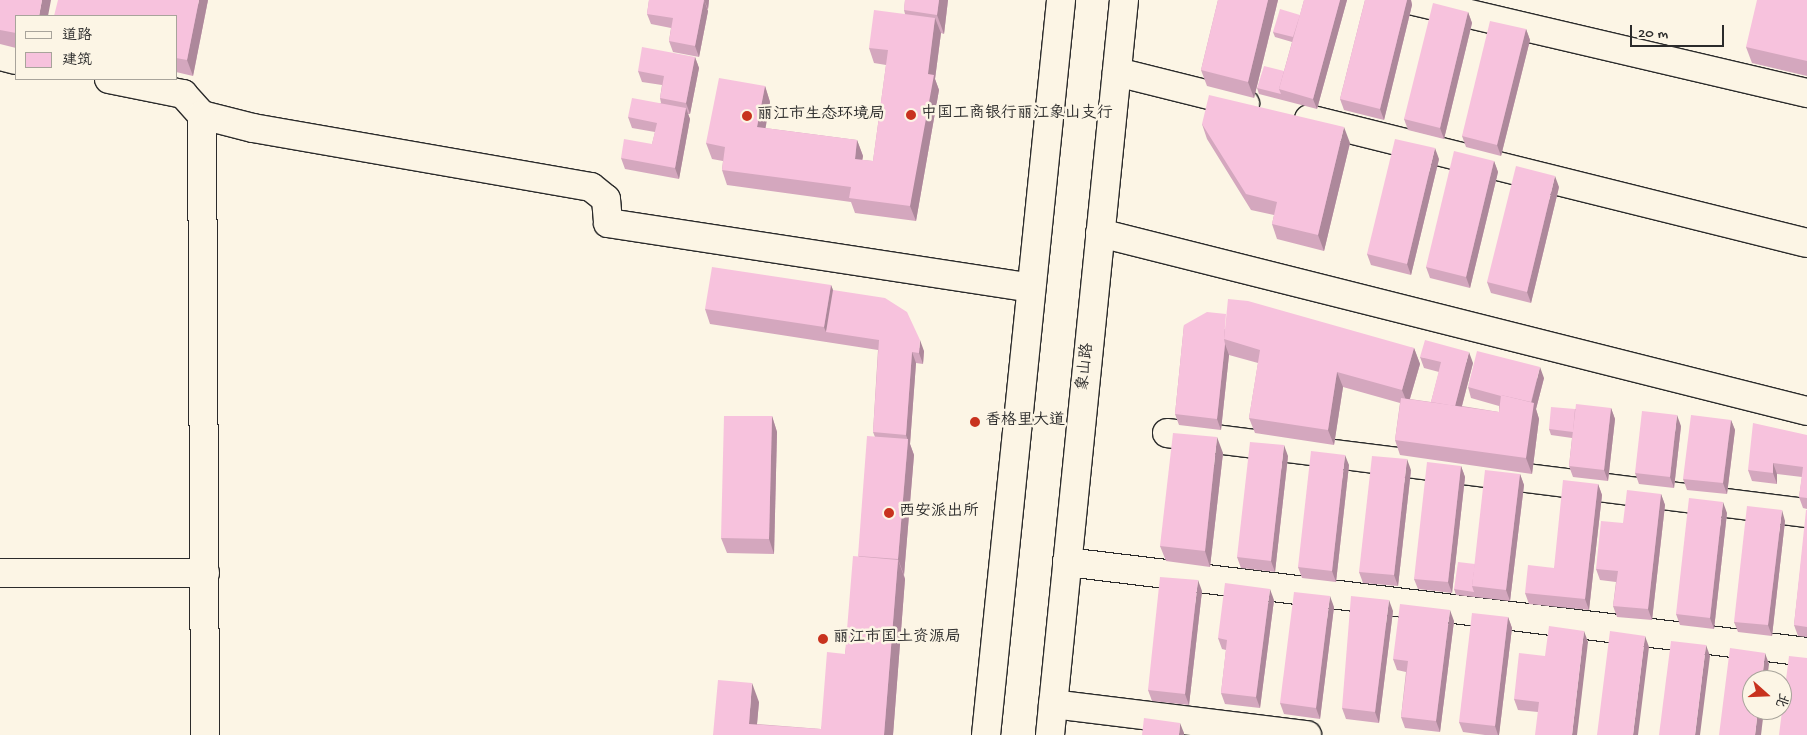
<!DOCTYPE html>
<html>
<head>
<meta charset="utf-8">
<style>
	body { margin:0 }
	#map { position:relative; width:1807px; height:735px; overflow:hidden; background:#fcf5e5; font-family:"Gochi Hand","LXGW WenKai TC",sans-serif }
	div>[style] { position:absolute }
	.roads { filter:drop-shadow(1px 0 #2b2b2b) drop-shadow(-1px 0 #2b2b2b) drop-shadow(0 1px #2b2b2b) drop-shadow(0 -1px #2b2b2b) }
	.minor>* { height:28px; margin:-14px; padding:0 14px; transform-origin:14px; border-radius:14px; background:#fcf5e5 }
	.major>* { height:28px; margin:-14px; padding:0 14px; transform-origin:14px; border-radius:14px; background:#fcf5e5 }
	.wall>* { inset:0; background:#d4a7be }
	.shaded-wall>* { inset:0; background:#ad889b }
	.building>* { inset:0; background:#f7c2dd }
	.dots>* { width:14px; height:14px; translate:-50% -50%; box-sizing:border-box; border:2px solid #fcf5e5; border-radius:50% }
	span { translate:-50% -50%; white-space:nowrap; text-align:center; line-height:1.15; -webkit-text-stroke:5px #fcf5e5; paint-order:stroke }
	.poi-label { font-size:16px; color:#2b2b2b }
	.left { translate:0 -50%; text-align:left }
	.street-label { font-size:16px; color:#2b2b2b }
	.legend { position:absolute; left:15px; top:15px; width:162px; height:65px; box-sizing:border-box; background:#fcf5e5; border:1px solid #a8a49b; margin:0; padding:6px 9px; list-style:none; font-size:15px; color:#2b2b2b }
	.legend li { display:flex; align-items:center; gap:10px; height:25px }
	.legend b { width:25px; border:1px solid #a8a49b }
	.north { position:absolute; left:1742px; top:670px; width:50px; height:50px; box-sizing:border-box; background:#fcf5e5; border:1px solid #a8a49b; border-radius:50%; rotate:110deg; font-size:14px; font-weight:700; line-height:20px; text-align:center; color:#2b2b2b }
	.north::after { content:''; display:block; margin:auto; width:18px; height:22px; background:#c8321e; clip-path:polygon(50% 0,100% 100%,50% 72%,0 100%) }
	.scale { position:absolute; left:1630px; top:25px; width:94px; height:22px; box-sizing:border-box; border:2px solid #2b2b2b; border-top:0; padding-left:6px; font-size:15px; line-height:18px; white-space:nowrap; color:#2b2b2b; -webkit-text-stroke:4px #fcf5e5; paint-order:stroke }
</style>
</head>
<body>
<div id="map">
	<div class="roads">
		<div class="minor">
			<i style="left:1410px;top:0;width:408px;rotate:13.2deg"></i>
			<i style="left:0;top:56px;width:16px;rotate:14deg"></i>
			<i style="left:1117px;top:72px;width:132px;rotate:14deg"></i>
			<i style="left:109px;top:79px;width:76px;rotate:11.5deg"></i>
			<i style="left:183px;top:94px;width:28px;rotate:48deg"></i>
			<i style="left:202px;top:115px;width:53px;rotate:14.3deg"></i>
			<i style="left:253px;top:128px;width:343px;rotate:9.9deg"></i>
			<i style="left:591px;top:187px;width:19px;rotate:39deg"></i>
			<i style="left:606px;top:199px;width:24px;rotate:85deg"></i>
			<i style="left:608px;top:223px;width:428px;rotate:8.7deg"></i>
			<i style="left:202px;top:115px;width:620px;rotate:89.72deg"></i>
			<i style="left:1309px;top:119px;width:513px;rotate:13.98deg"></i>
			<i style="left:1100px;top:233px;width:729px;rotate:14.13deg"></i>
			<i style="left:1167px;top:433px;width:645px;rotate:7.13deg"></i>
			<i style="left:1067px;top:562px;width:745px;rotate:6.93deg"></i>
			<i style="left:0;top:573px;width:205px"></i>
			<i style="left:1053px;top:704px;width:256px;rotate:7deg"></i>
		</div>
		<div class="major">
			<i style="left:986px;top:735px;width:739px;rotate:-84.17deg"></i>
			<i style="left:1050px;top:735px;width:739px;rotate:-84.25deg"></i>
		</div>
	</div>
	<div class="wall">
		<i style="clip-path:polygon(0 0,16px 16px,16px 48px,0 44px)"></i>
		<i style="clip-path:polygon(208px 0,193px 76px,176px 72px,176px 16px)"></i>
		<i style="clip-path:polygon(649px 0,709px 0,708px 9px,707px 9px,708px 11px,699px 57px,673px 52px,669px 41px,671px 28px,651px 24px,647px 14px)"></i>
		<i style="clip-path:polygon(905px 0,948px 0,944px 34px,941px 33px,935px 79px,939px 90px,916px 221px,855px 213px,851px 202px,727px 185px,722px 170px,723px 161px,712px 159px,706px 143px,765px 86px,770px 102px,765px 128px,857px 140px,863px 156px,862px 160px,873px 161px,886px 65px,874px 63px,869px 48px,905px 14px,904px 10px)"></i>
		<i style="clip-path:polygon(1218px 0,1278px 0,1254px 98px,1207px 86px,1201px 70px)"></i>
		<i style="clip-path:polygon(1304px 0,1347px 0,1317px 109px,1259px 94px,1257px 88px,1284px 71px,1292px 42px,1275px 37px,1273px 32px,1300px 15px)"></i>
		<i style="clip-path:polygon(1365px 0,1411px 0,1412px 5px,1384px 120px,1344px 110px,1340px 99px)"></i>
		<i style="clip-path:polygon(1807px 0,1807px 76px,1752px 63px,1746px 47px)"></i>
		<i style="clip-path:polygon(1468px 12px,1472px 23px,1444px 139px,1408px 130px,1404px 119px)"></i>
		<i style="clip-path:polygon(1526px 29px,1530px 40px,1501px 156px,1466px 147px,1462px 136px)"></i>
		<i style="clip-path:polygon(695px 57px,699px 68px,690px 114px,688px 114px,690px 119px,679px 179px,625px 169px,621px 158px,652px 144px,655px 132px,632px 128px,628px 117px,661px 103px,660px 98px,662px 85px,642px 82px,638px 71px)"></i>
		<i style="clip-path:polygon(1202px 124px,1350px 143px,1324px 251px,1277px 239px,1272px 224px,1274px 215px,1251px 210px,1207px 139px)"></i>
		<i style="clip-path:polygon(1439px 159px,1411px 275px,1371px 265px,1367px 254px)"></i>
		<i style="clip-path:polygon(1494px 161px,1498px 172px,1470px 288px,1430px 278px,1426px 267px)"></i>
		<i style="clip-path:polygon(1559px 187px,1531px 303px,1491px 293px,1487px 282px)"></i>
		<i style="clip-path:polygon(831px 285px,833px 290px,924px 351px,923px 364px,916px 363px,910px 444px,914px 455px,904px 575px,905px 579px,893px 735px,713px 735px,759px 702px,757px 724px,821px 729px,845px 654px,875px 437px,873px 432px,878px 350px,710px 324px,705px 309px)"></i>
		<i style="clip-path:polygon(1184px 325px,1414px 348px,1420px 364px,1410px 399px,1431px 402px,1439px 372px,1424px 368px,1420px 357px,1473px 363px,1462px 406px,1499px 412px,1499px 406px,1471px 398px,1468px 387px,1544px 378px,1536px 409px,1539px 419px,1532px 474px,1400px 455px,1395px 440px,1400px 403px,1343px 387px,1334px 445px,1255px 433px,1249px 418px,1258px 363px,1229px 355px,1221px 430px,1179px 425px,1175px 414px)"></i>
		<i style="clip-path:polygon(1611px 408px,1615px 419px,1608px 481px,1573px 477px,1569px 466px,1572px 438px,1551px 435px,1549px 429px,1575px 409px)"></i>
		<i style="clip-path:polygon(772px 416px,777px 432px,774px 554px,727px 553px,721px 538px)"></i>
		<i style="clip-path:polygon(1731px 420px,1735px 430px,1727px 494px,1687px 490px,1683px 479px)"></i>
		<i style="clip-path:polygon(1681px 426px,1674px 488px,1639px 484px,1635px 473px)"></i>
		<i style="clip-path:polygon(1807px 435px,1807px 509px,1803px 508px,1799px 497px,1802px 477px,1777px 474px,1777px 484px,1752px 481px,1748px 470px)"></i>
		<i style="clip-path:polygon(1223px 453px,1210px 567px,1166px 561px,1160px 546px)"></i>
		<i style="clip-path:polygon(1288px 456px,1275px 572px,1241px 568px,1237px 557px)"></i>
		<i style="clip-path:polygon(1349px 465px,1336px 582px,1302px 578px,1298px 567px)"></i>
		<i style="clip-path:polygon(1461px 466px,1465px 477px,1452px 593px,1418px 589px,1414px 579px)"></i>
		<i style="clip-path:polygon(1411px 470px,1398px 586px,1363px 583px,1359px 572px)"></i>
		<i style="clip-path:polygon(1520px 474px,1524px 485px,1510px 601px,1456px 595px,1454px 589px,1475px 564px)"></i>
		<i style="clip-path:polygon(1598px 484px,1602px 495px,1589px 610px,1529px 604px,1525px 593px,1554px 568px)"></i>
		<i style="clip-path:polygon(1661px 494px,1665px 505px,1652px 620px,1617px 617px,1613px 606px,1616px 582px,1600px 580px,1596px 569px,1623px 523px)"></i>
		<i style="clip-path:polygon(1807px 510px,1807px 637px,1798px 636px,1794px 625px)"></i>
		<i style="clip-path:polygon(1727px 513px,1714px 629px,1680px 625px,1676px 614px)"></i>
		<i style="clip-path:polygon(1785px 521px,1772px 636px,1738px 632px,1734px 622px)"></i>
		<i style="clip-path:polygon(1202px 591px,1189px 705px,1152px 701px,1148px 690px)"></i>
		<i style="clip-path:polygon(1274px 600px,1260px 708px,1225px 704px,1221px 693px,1226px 650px,1222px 649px,1218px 638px)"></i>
		<i style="clip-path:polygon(1334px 607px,1320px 719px,1284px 714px,1280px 703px)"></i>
		<i style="clip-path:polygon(1393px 611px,1379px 723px,1346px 719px,1342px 708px)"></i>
		<i style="clip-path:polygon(1508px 617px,1512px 628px,1499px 735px,1485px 735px,1463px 732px,1459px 722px)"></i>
		<i style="clip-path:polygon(1454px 621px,1440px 732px,1405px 728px,1401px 717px,1406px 672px,1397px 670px,1393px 659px)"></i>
		<i style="clip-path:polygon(1588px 642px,1538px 712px,1518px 710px,1514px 699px,1545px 656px)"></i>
	</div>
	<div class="shaded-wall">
		<i style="clip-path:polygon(42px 0,51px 0,48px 16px,39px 16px)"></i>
		<i style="clip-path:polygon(199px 0,208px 0,193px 76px,187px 60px)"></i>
		<i style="clip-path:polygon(704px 0,709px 0,708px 9px)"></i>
		<i style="clip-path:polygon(704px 0,708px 11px,699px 57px,695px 46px)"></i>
		<i style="clip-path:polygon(939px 0,948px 0,944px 34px,937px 15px)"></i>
		<i style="clip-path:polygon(1268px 0,1278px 0,1254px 98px,1248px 82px)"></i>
		<i style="clip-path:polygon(1340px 0,1347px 0,1317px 109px,1313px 99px)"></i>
		<i style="clip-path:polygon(1407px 0,1411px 0,1412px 5px,1384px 120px,1380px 109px)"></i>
		<i style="clip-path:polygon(1468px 12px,1472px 23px,1444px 139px,1440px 128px)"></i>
		<i style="clip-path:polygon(935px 18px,941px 33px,935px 79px,939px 90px,916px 221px,910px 206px)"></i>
		<i style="clip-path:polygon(1526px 29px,1530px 40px,1501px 156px,1497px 145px)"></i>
		<i style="clip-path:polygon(695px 57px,699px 68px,690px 114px,686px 103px)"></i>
		<i style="clip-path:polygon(765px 86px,770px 102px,763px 143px,757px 127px)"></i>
		<i style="clip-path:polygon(686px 108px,690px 119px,679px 179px,675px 168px)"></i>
		<i style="clip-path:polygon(1344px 127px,1350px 143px,1324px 251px,1318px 235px)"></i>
		<i style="clip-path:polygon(857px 140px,863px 156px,860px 174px,855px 159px)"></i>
		<i style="clip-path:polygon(1435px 148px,1439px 159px,1411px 275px,1407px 264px)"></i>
		<i style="clip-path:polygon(1494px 161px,1498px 172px,1470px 288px,1466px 277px)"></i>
		<i style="clip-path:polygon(1555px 176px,1559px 187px,1531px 303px,1527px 292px)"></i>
		<i style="clip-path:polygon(831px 285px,837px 301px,826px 332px,824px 327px)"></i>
		<i style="clip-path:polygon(920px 340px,924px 351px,923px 364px,919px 353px)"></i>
		<i style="clip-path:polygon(1225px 344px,1229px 355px,1221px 430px,1217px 419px)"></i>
		<i style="clip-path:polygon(1414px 348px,1420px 364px,1408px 405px,1402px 390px)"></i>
		<i style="clip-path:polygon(912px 352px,916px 363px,910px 444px,914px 455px,904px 575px,898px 559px,908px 441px,906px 435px)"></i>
		<i style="clip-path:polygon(1469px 352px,1473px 363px,1458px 421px,1454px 410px)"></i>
		<i style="clip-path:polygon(1540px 367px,1544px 378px,1536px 409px,1539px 419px,1532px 474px,1526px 458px,1531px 404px)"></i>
		<i style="clip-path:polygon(1337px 372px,1343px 387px,1334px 445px,1328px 430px)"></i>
		<i style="clip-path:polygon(1611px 408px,1615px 419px,1608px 481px,1604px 470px)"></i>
		<i style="clip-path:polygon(1677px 415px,1681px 426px,1674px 488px,1670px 477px)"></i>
		<i style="clip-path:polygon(772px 416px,777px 432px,774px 554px,769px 539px)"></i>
		<i style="clip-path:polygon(1731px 420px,1735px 430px,1727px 494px,1723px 483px)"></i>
		<i style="clip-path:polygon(1217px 437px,1223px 453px,1210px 567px,1205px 551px)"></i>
		<i style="clip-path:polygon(1284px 445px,1288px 456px,1275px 572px,1271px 561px)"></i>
		<i style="clip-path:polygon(1345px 455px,1349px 465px,1336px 582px,1332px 571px)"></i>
		<i style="clip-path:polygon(1407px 459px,1411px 470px,1398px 586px,1394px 575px)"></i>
		<i style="clip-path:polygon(1773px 463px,1777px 474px,1777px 484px,1773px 473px)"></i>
		<i style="clip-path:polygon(1461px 466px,1465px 477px,1452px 593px,1448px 582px)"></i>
		<i style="clip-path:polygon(1520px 474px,1524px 485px,1510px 601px,1506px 590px)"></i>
		<i style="clip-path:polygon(1598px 484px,1602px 495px,1589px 610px,1585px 599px)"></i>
		<i style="clip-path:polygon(1661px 494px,1665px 505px,1652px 620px,1648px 609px)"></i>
		<i style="clip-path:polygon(1723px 502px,1727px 513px,1714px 629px,1710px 618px)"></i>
		<i style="clip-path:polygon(1782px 510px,1785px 521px,1772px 636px,1768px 625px)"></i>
		<i style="clip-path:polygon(898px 560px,905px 579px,893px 735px,884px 735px)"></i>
		<i style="clip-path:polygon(1198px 580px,1202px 591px,1189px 705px,1185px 694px)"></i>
		<i style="clip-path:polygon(1270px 589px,1274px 600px,1260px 708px,1256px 697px)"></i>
		<i style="clip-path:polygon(1330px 596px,1334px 607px,1320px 719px,1316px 708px)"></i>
		<i style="clip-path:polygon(1389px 600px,1393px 611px,1379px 723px,1375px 712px)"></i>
		<i style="clip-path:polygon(1450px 610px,1454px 621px,1440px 732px,1436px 721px)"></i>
		<i style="clip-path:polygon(1508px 617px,1512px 628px,1499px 735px,1498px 735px,1495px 726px)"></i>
		<i style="clip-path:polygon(1584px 631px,1588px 642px,1577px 735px,1572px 735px)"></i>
		<i style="clip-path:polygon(1645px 636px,1649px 647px,1638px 735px,1633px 735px)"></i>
		<i style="clip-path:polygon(1706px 645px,1710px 656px,1700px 735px,1695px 735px)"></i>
		<i style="clip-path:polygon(1765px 653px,1769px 664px,1767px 680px,1762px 680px)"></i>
		<i style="clip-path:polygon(752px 683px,759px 702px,756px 735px,749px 724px)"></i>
		<i style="clip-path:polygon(1758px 710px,1764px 710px,1761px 735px,1755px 735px)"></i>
		<i style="clip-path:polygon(1180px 723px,1184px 733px,1184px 735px,1179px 735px)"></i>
	</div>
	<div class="building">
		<i style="clip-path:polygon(0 0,42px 0,39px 16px,16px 16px,16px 33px,0 30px)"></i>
		<i style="clip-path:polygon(58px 0,199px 0,187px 60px,176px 58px,176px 16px,54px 16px)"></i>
		<i style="clip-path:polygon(649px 0,704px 0,695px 46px,669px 41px,673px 18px,647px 14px)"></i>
		<i style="clip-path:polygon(905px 0,939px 0,937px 15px,904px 10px)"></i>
		<i style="clip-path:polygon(1218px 0,1268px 0,1248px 82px,1201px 70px)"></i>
		<i style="clip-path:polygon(1304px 0,1340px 0,1313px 99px,1279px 89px)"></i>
		<i style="clip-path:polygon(1365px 0,1407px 0,1380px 109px,1340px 99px)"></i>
		<i style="clip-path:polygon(1757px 0,1807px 0,1807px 61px,1746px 47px)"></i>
		<i style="clip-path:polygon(1433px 3px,1468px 12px,1440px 128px,1404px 119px)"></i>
		<i style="clip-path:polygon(1280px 9px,1300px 15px,1293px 37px,1273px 32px)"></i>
		<i style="clip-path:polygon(874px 10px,935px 18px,928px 74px,934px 75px,910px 206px,849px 198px,851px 187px,722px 170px,725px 147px,706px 143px,719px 78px,765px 86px,757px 127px,857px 140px,855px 159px,873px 161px,888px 50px,869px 48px)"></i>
		<i style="clip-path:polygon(1490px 21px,1526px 29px,1497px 145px,1462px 136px)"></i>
		<i style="clip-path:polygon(642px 47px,695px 57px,686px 103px,660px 98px,664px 76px,638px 71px)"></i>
		<i style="clip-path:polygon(1264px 66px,1284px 71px,1279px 89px,1281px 94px,1257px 88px)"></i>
		<i style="clip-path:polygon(1209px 95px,1344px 127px,1318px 235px,1272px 224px,1277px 202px,1246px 194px,1202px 124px)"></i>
		<i style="clip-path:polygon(632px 98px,686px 108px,675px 168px,621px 158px,624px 139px,652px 144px,657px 123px,628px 117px)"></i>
		<i style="clip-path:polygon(1395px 139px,1435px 148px,1407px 264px,1367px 254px)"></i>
		<i style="clip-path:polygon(1454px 151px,1494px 161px,1466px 277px,1426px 267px)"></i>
		<i style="clip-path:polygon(1516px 166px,1555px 176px,1527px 292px,1487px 282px)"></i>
		<i style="clip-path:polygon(712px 267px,831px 285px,824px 327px,705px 309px)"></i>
		<i style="clip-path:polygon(833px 290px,885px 298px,907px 312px,920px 340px,919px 353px,912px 352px,906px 435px,873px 432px,879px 340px,826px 332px)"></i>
		<i style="clip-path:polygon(1228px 299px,1248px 301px,1414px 348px,1402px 390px,1337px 372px,1328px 430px,1249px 418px,1260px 350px,1224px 339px)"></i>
		<i style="clip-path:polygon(1207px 312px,1226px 314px,1224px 339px,1225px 344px,1217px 419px,1175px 414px,1184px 325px)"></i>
		<i style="clip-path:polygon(1425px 340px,1469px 352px,1455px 406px,1431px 402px,1441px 362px,1420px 357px)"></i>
		<i style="clip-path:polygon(1477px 351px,1540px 367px,1531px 402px,1501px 395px,1501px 396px,1468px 387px)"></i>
		<i style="clip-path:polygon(1501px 395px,1534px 403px,1526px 458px,1395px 440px,1401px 398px,1499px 412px)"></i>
		<i style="clip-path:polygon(1576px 404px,1611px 408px,1604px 470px,1569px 466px)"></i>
		<i style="clip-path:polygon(1551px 407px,1575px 409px,1573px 432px,1549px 429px)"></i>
		<i style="clip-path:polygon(1642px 411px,1677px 415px,1670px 477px,1635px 473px)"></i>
		<i style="clip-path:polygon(1691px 415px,1731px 420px,1723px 483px,1683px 479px)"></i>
		<i style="clip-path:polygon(724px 416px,772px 416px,769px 539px,721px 538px)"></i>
		<i style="clip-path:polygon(1753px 423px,1807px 435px,1807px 498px,1799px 497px,1803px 467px,1773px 463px,1773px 473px,1748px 470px)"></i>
		<i style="clip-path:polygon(1173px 433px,1217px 437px,1205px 551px,1160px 546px)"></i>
		<i style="clip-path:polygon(867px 436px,908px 439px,898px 559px,858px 556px)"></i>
		<i style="clip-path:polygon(1250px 442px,1284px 445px,1271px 561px,1237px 557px)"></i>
		<i style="clip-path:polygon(1311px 451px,1345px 455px,1332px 571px,1298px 567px)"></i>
		<i style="clip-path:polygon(1372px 456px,1407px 459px,1394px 575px,1359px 572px)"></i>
		<i style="clip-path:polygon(1427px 462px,1461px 466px,1448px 582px,1414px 579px)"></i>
		<i style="clip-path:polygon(1485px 470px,1520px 474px,1506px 590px,1472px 586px)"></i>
		<i style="clip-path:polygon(1563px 480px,1598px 484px,1585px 599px,1525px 593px,1528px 565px,1554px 568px)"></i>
		<i style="clip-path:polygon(1627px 490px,1661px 494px,1648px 609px,1613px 606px,1618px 571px,1596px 569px,1601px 521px,1623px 523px)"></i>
		<i style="clip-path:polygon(1689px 498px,1723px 502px,1710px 618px,1676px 614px)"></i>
		<i style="clip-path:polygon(1747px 506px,1782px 510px,1768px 625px,1734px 622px)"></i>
		<i style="clip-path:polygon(1806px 510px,1807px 510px,1807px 627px,1794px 625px)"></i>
		<i style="clip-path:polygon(853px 556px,898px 560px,884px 735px,713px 735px,718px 680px,752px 683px,749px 724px,821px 729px,827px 652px,845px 654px)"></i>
		<i style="clip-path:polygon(1458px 562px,1475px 564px,1472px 586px,1474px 592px,1454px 589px)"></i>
		<i style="clip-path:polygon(1160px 577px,1198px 580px,1185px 694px,1148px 690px)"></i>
		<i style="clip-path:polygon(1225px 583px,1270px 589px,1256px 697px,1221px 693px,1227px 640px,1218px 638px)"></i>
		<i style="clip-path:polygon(1294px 592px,1330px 596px,1316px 708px,1280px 703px)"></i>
		<i style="clip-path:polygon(1351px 596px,1389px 600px,1375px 712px,1342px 708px)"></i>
		<i style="clip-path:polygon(1400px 604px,1450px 610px,1436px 721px,1401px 717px,1408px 661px,1393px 659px)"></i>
		<i style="clip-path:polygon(1472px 613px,1508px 617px,1495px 726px,1459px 722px)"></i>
		<i style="clip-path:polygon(1549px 626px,1584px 631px,1572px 735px,1535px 735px,1539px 702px,1514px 699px,1519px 653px,1545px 656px)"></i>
		<i style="clip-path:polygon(1610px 631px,1645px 636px,1633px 735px,1597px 735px)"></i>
		<i style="clip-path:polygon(1671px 641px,1706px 645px,1695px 735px,1659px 735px)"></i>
		<i style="clip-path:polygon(1730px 648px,1765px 653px,1762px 680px,1752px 680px,1752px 710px,1758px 710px,1755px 735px,1719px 735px)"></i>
		<i style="clip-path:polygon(1789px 656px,1807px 658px,1807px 735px,1779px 735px)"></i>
		<i style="clip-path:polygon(1144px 718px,1180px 723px,1179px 735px,1142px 735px)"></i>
	</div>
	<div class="dots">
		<i style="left:911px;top:115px;background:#c8321e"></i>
		<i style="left:747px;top:116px;background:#c8321e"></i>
		<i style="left:975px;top:422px;background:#c8321e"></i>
		<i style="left:889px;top:513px;background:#c8321e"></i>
		<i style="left:823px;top:639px;background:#c8321e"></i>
	</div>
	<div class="poi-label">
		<span class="left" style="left:921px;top:115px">中国工商银行丽江象山支行</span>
		<span class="left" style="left:757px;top:116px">丽江市生态环境局</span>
		<span class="left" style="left:985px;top:422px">香格里大道</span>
		<span class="left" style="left:899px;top:513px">西安派出所</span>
		<span class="left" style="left:833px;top:639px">丽江市国土资源局</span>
	</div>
	<div class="street-label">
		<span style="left:1087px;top:367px;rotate:-84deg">象山路</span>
	</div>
	<ul class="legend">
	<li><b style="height:6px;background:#fcf5e5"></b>道路</li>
	<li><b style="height:14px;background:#f7c2dd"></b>建筑</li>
	</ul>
	<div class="north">北</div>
	<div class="scale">20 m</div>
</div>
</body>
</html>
